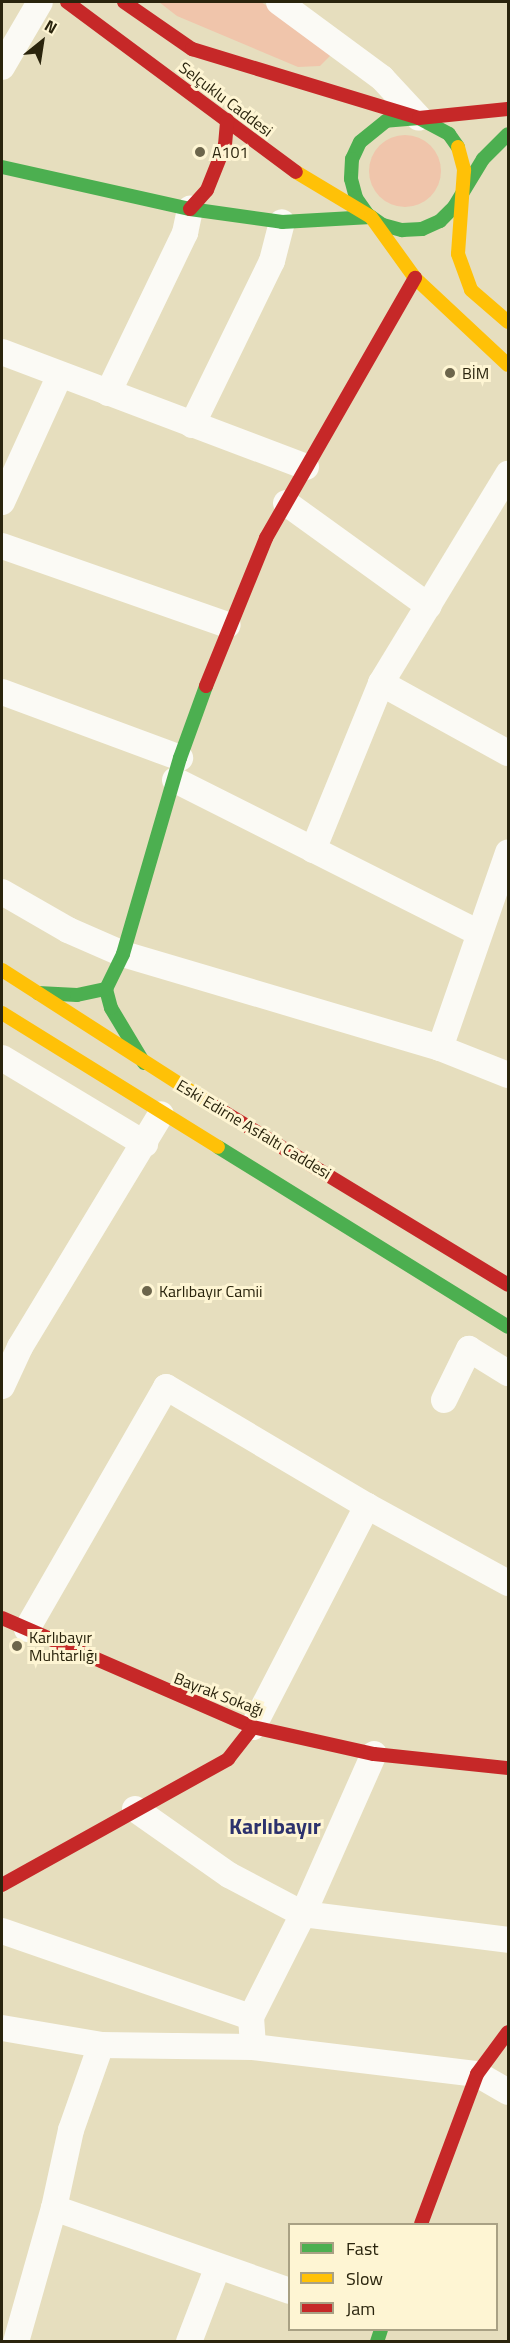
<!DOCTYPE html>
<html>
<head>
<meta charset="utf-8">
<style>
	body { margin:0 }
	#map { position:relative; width:510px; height:2343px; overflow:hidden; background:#e6debe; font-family:"Titillium Web",sans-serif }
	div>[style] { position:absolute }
	.green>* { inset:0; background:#f0c5ab }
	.round { border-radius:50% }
	.street>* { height:26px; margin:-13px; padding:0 13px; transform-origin:13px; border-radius:13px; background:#fbfaf5 }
	.fast>* { height:14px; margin:-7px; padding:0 7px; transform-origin:7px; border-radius:7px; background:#4caf50 }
	.slow>* { height:14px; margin:-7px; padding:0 7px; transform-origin:7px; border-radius:7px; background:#ffc107 }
	.jam>* { height:14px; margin:-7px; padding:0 7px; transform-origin:7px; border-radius:7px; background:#c62828 }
	.dots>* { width:16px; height:16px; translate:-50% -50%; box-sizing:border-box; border:3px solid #fef5d3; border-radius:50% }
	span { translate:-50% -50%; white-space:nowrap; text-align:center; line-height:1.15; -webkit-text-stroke:6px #fef5d3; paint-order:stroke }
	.street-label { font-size:16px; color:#2a240d }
	.poi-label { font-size:16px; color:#2a240d }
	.left { translate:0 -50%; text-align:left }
	.district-label { font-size:22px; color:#2d326d; font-weight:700 }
	.frame { position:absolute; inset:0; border:3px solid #2a240d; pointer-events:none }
	.legend { position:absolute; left:288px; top:2223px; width:210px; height:108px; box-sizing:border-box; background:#fef5d3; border:2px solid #a9a184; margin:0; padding:8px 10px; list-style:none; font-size:18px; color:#2a240d }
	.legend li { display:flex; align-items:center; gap:12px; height:30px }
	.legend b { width:30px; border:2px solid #a9a184 }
	.north { position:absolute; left:12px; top:12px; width:60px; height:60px; -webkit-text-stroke:4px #fef5d3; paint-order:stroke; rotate:30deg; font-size:16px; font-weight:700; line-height:24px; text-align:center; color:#2a240d }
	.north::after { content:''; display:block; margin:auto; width:21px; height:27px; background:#2a240d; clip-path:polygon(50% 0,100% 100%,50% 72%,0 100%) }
</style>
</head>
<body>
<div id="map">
	<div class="green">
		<i style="clip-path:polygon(159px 2px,261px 2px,335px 51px,320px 66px,298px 67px,177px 16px)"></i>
		<i class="round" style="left:369px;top:135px;width:72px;height:72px"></i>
	</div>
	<div class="street">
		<i style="left:279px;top:2px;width:128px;rotate:36.4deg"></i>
		<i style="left:382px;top:78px;width:54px;rotate:47.2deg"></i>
		<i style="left:2px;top:67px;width:75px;rotate:-59.7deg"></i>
		<i style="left:2px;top:352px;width:325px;rotate:20.7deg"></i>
		<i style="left:108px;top:393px;width:178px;rotate:-64.3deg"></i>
		<i style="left:185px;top:233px;width:25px;rotate:-78deg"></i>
		<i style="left:192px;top:425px;width:182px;rotate:-64deg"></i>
		<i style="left:272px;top:261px;width:40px;rotate:-75.6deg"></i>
		<i style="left:2px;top:502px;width:140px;rotate:-65.5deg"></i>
		<i style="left:286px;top:503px;width:176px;rotate:35.8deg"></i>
		<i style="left:2px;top:546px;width:239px;rotate:19.3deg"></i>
		<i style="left:381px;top:683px;width:145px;rotate:28.9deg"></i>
		<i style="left:2px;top:692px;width:190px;rotate:20.3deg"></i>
		<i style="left:175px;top:780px;width:340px;rotate:26.7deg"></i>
		<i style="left:313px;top:850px;width:180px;rotate:-67.8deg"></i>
		<i style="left:381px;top:683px;width:245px;rotate:-58.7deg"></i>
		<i style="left:2px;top:892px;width:76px;rotate:29.9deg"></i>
		<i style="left:68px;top:930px;width:60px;rotate:23.6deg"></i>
		<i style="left:123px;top:954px;width:331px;rotate:16.5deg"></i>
		<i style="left:440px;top:1048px;width:73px;rotate:21.7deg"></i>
		<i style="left:440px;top:1048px;width:207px;rotate:-70.8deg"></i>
		<i style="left:2px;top:1058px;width:167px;rotate:31deg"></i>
		<i style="left:2px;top:1386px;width:43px;rotate:-65.2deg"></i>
		<i style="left:20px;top:1347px;width:272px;rotate:-58.8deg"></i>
		<i style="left:444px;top:1400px;width:57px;rotate:-63.9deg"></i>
		<i style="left:469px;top:1349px;width:46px;rotate:31.6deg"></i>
		<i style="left:27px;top:1629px;width:279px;rotate:-60.1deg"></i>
		<i style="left:166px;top:1387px;width:234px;rotate:30.6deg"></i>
		<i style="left:367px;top:1506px;width:161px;rotate:28.6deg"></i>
		<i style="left:253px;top:1727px;width:249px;rotate:-62.7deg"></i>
		<i style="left:135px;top:1809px;width:115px;rotate:35.1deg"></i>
		<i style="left:229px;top:1875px;width:84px;rotate:27.8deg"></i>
		<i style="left:303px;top:1914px;width:207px;rotate:7.2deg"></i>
		<i style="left:2px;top:1931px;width:263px;rotate:19.1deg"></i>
		<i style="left:251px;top:2017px;width:30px;rotate:86deg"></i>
		<i style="left:251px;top:2017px;width:115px;rotate:-63.2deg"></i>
		<i style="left:303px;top:1914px;width:175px;rotate:-66.1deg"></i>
		<i style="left:2px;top:2028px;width:100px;rotate:9.7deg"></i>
		<i style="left:101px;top:2045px;width:152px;rotate:0.8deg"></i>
		<i style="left:253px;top:2047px;width:226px;rotate:6.9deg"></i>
		<i style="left:477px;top:2074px;width:36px;rotate:30deg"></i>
		<i style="left:54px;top:2208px;width:250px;rotate:19.4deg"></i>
		<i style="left:16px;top:2342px;width:139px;rotate:-74.2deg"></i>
		<i style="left:54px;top:2208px;width:80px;rotate:-77.7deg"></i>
		<i style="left:71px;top:2130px;width:90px;rotate:-70.6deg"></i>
		<i style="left:189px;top:2342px;width:81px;rotate:-69.1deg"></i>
	</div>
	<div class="fast">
		<i style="left:458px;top:147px;width:16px;rotate:-125deg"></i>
		<i style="left:449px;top:134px;width:34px;rotate:-152deg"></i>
		<i style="left:419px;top:118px;width:33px;rotate:175deg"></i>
		<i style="left:386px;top:121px;width:33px;rotate:141deg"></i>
		<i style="left:360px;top:142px;width:19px;rotate:115deg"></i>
		<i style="left:352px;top:159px;width:20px;rotate:93deg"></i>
		<i style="left:351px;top:179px;width:20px;rotate:75deg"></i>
		<i style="left:356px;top:198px;width:19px;rotate:55deg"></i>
		<i style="left:367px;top:214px;width:19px;rotate:35deg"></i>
		<i style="left:383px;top:225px;width:20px;rotate:15deg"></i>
		<i style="left:402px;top:230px;width:20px;rotate:-3deg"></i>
		<i style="left:422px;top:229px;width:20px;rotate:-24deg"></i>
		<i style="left:440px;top:221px;width:20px;rotate:-45deg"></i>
		<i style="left:454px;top:207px;width:56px;rotate:-58.9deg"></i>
		<i style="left:483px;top:159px;width:35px;rotate:-45deg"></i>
		<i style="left:2px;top:167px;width:193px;rotate:12.6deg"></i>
		<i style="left:190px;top:209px;width:93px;rotate:8deg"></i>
		<i style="left:282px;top:222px;width:89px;rotate:-3.2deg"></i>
		<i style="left:38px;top:993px;width:39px;rotate:3deg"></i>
		<i style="left:77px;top:995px;width:30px;rotate:-12deg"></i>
		<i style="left:144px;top:1063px;width:64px;rotate:-121deg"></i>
		<i style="left:111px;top:1008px;width:20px;rotate:-105deg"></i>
		<i style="left:106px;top:989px;width:39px;rotate:-64deg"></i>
		<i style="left:123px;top:954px;width:204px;rotate:-73.8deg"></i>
		<i style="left:180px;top:758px;width:77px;rotate:-70.1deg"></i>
		<i style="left:218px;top:1147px;width:341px;rotate:31.8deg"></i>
		<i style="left:377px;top:2342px;width:13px;rotate:-72deg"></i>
	</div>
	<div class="slow">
		<i style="left:458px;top:147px;width:24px;rotate:75deg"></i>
		<i style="left:464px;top:170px;width:84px;rotate:94.1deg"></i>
		<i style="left:458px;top:254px;width:38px;rotate:70deg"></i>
		<i style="left:471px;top:290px;width:49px;rotate:40.9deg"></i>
		<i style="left:296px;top:172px;width:87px;rotate:31deg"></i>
		<i style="left:371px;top:217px;width:75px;rotate:54.2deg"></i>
		<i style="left:415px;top:278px;width:127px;rotate:43.1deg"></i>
		<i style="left:2px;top:970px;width:252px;rotate:32.7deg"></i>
		<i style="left:2px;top:1013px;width:254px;rotate:31.8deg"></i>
	</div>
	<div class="jam">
		<i style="left:67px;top:2px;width:285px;rotate:36.6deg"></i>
		<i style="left:124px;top:2px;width:83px;rotate:34.7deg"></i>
		<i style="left:192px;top:49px;width:237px;rotate:16.9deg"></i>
		<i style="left:419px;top:118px;width:89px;rotate:-5.8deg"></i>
		<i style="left:190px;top:209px;width:25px;rotate:-48deg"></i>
		<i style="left:207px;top:190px;width:48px;rotate:-68.2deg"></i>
		<i style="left:225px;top:145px;width:25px;rotate:-85deg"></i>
		<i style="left:206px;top:686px;width:160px;rotate:-67.9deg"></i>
		<i style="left:266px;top:538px;width:300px;rotate:-60.2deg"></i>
		<i style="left:214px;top:1106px;width:344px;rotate:31.3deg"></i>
		<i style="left:2px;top:1618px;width:274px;rotate:23.5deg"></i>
		<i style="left:253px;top:1727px;width:124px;rotate:12.6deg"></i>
		<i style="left:374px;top:1754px;width:135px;rotate:6deg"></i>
		<i style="left:2px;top:1885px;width:259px;rotate:-29.1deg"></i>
		<i style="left:228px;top:1759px;width:41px;rotate:-52deg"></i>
		<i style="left:421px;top:2224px;width:160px;rotate:-69.5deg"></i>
		<i style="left:477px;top:2074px;width:52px;rotate:-53.6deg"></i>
	</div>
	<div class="dots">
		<i style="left:200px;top:152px;background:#6c654b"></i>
		<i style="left:450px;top:373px;background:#6c654b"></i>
		<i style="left:147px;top:1291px;background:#6c654b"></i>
		<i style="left:17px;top:1646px;background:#6c654b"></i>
	</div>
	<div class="street-label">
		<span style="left:226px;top:99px;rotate:37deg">Selçuklu Caddesi</span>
		<span style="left:254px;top:1129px;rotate:31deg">Eski Edirne Asfaltı Caddesi</span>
		<span style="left:219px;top:1694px;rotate:21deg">Bayrak Sokağı</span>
	</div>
	<div class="poi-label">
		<span class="left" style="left:212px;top:152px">A101</span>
		<span class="left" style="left:462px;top:373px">BİM</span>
		<span class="left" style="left:159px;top:1291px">Karlıbayır Camii</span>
		<span class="left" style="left:29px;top:1646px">Karlıbayır<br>Muhtarlığı</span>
	</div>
	<div class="district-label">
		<span style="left:275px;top:1827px">Karlıbayır</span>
	</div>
	<div class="frame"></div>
	<ul class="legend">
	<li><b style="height:8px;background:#4caf50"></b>Fast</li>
	<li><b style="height:8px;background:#ffc107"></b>Slow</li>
	<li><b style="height:8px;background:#c62828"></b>Jam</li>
	</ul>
	<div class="north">N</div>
</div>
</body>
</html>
